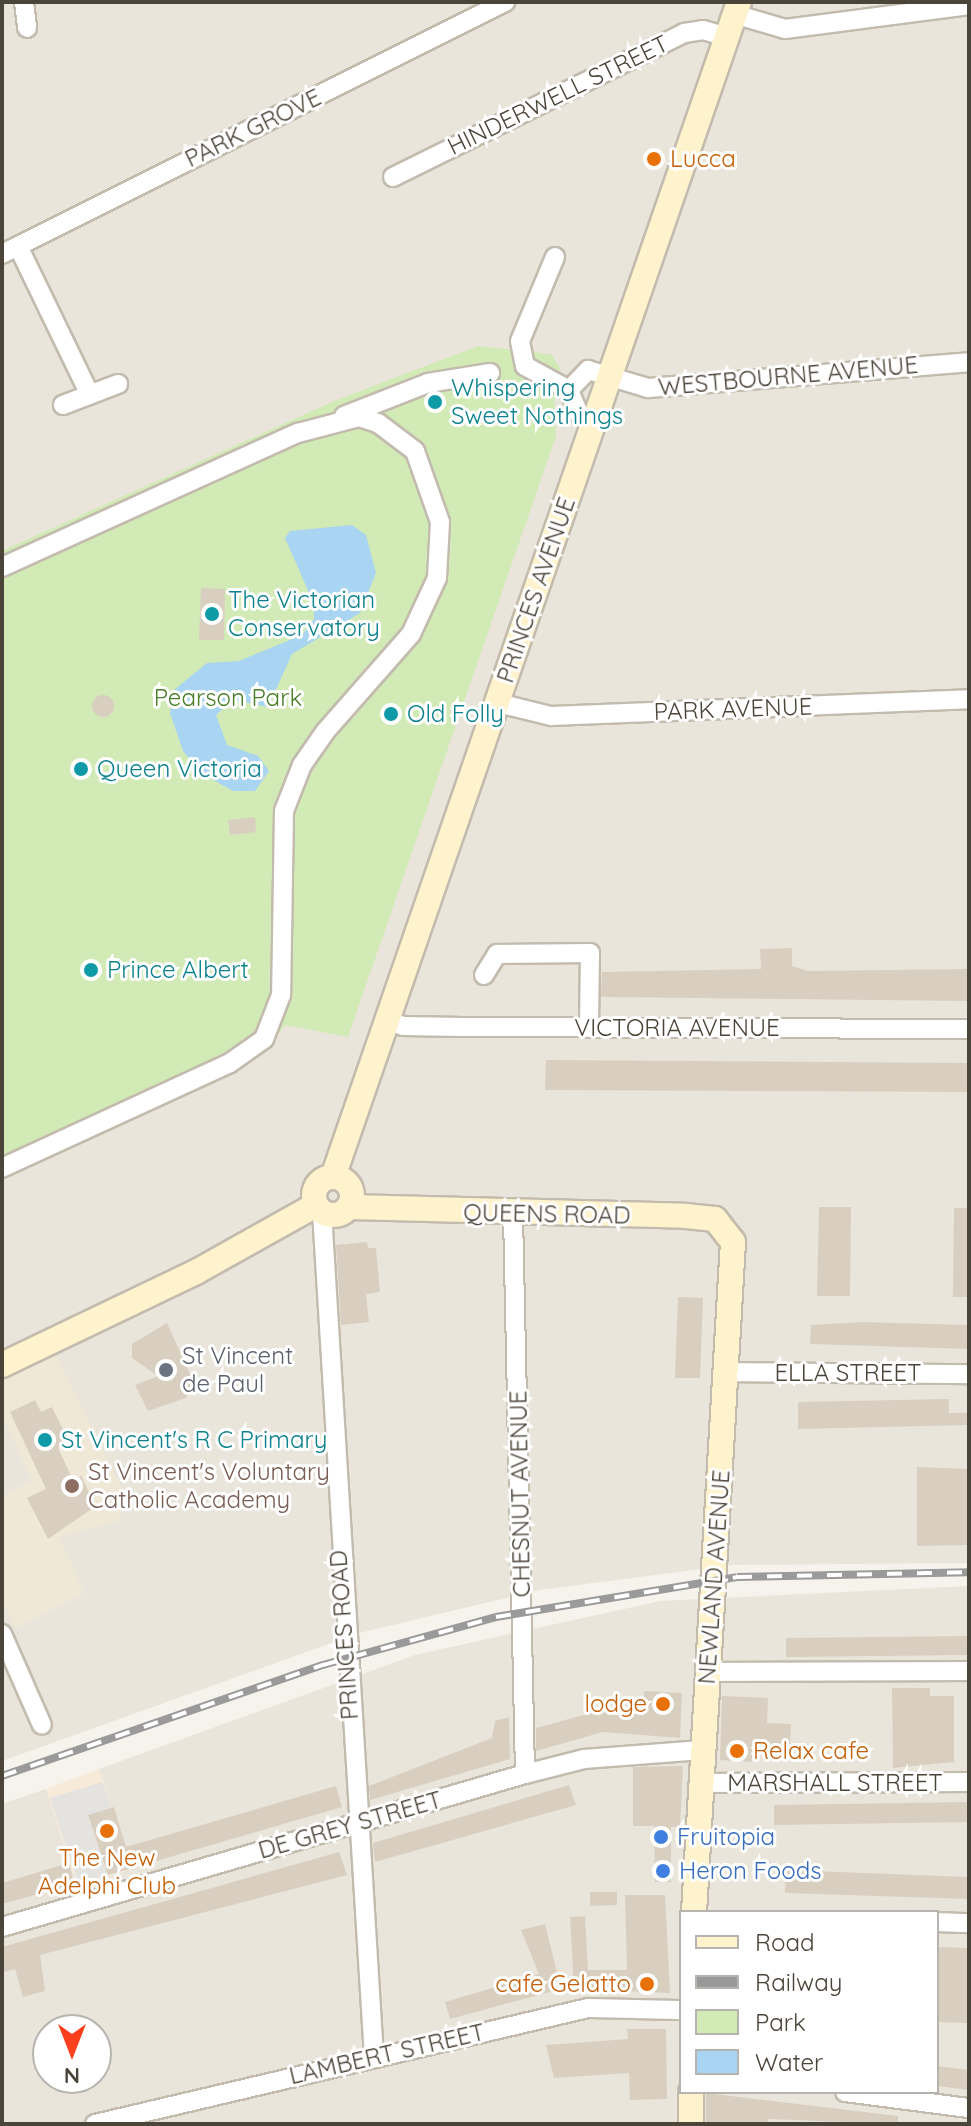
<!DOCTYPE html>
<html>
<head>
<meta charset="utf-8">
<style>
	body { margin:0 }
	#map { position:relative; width:971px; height:2126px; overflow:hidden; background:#f6f3ec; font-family:Quicksand,sans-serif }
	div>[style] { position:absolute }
	.residential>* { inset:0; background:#eae5da }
	.commercial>* { inset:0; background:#f7ead8 }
	.education>* { inset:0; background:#efe8d6 }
	.green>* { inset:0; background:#d2eab5 }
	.parking>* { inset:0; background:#e5e3e0 }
	.water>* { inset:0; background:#a9d4f2 }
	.building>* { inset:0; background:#d8cfc1 }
	.round { border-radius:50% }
	.roads { filter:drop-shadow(2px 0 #c2bbae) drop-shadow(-2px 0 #c2bbae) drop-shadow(0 2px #c2bbae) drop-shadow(0 -2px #c2bbae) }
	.street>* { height:18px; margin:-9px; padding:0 9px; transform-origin:9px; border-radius:9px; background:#fff }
	.secondary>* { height:24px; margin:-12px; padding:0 12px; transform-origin:12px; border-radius:12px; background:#fff3cd }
	.secondary>.ring { margin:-12px; padding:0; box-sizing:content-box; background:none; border:24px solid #fff3cd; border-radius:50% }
	.rail>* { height:8px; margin-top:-4px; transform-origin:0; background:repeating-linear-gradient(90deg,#fff 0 15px,#9a9a9a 0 30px); box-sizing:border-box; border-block:2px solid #9a9a9a }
	.dots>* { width:22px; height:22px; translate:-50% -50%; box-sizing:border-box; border:4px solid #fff; border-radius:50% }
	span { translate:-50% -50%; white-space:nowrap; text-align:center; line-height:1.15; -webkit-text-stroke:6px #fff; paint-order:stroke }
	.street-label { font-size:24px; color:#4b4439 }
	.food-label { font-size:24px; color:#c56008 }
	.left { translate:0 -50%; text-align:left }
	.right { translate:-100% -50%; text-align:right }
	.culture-label { font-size:24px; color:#0d838f }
	.park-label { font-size:24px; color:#4a7f2a }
	.worship-label { font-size:24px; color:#5b616d }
	.education-label { font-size:24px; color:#785e54 }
	.shop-label { font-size:24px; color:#366cbe }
	.frame { position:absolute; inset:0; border:4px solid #4b4439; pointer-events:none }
	.legend { position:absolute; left:679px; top:1910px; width:260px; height:184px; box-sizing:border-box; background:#fff; border:2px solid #b7b4b0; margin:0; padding:10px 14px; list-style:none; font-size:24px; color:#4b4439 }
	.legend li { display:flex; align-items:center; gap:16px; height:40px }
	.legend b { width:40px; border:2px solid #b7b4b0 }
	.north { position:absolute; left:32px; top:2014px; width:80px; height:80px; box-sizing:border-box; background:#fff; border:2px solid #b7b4b0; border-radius:50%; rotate:180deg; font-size:22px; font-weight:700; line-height:32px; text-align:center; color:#4b4439 }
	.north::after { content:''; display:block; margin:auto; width:28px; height:36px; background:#fc3f1d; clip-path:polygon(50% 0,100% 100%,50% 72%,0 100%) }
</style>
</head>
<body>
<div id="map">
	<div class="residential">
		<i style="clip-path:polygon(2px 2px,969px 2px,969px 1563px,733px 1565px,539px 1590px,359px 1633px,2px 1761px)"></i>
		<i style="clip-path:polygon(evenodd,969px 1586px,969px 2124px,2px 2124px,2px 1804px,46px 1789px,77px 1884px,118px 1849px,99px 1769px,415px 1655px,660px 1601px,969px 1586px,681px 1912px,937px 1912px,937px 2092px,681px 2092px,681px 1912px,969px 1586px,48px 2030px,96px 2030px,96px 2078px,48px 2078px,48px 2030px)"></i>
	</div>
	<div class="commercial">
		<i style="clip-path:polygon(99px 1769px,126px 1847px,118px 1850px,125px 1872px,77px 1885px,46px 1789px)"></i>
	</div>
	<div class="education">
		<i style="clip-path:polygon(54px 1350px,123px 1491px,119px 1521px,59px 1537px,84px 1593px,15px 1628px,2px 1599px,2px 1496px,32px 1481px,2px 1415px,2px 1375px)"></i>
	</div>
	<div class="green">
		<i style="clip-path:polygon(478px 346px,551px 354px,560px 368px,554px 391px,556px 436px,348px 1037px,285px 1025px,271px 1044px,2px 1169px,2px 551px,334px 401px)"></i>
	</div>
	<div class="parking">
		<i style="clip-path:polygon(102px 1782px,112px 1808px,88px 1816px,108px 1875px,78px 1883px,50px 1798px)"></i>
	</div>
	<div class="water">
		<i style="clip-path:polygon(352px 525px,366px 535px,376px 573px,360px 613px,292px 654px,268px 707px,233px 700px,216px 715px,227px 745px,258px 756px,269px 771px,255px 791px,233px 791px,201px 773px,183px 751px,170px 713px,174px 690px,207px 663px,239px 661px,302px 635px,314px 619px,314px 604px,285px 538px,290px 531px)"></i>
	</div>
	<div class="building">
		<i style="clip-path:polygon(201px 588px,225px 589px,224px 640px,199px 640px)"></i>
		<i class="round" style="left:92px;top:695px;width:22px;height:22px"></i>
		<i style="clip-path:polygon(255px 817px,256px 832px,230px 835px,228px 820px)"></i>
		<i style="clip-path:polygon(792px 948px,792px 966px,808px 971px,969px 969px,969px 1001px,601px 997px,602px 972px,761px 969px,760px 949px)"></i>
		<i style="clip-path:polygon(546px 1060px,969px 1063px,969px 1092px,545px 1090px)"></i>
		<i style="clip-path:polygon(819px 1207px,851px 1207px,850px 1296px,817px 1296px)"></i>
		<i style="clip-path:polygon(954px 1208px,969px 1208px,969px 1297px,953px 1297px)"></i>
		<i style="clip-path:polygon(367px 1242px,368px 1248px,376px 1248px,380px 1292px,366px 1294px,369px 1322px,341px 1325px,336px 1245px)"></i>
		<i style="clip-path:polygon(678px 1297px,703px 1298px,700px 1378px,675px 1378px)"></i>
		<i style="clip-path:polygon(862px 1322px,969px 1325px,969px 1349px,810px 1344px,811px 1325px)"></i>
		<i style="clip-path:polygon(167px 1323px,194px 1383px,186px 1398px,148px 1411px,135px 1385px,158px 1376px,132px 1358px,132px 1344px)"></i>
		<i style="clip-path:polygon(949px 1399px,949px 1413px,969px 1413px,969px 1425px,798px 1429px,798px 1402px)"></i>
		<i style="clip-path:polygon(35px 1400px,41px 1412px,52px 1407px,69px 1442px,58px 1448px,73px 1480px,81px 1476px,96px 1506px,48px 1539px,27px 1498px,46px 1489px,10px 1412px)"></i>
		<i style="clip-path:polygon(917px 1467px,969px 1469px,969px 1545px,917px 1546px)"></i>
		<i style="clip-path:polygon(969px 1636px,969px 1655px,786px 1657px,786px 1638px)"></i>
		<i style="clip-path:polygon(892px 1688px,930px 1688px,930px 1696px,954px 1696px,954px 1762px,893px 1768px)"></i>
		<i style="clip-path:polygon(644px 1691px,682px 1693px,680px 1738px,603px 1732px,536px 1751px,536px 1728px,598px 1711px,644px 1711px)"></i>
		<i style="clip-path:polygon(722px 1696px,768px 1698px,767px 1723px,791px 1724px,790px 1744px,753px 1743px,752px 1762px,720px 1760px)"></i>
		<i style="clip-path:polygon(509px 1717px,510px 1759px,370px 1800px,369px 1786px,492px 1738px,495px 1721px)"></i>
		<i style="clip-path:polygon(683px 1766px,680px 1827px,671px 1827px,671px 1882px,655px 1882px,654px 1826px,633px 1826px,633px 1767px)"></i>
		<i style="clip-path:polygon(569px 1785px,576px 1805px,375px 1862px,373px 1843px)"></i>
		<i style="clip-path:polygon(336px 1786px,342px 1807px,108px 1875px,88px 1815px,114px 1807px,126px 1847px)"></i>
		<i style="clip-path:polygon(969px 1802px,969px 1822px,774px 1825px,774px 1805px)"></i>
		<i style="clip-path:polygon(339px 1852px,347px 1875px,40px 1955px,45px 1991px,23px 1997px,15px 1969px,4px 1972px,2px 1947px)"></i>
		<i style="clip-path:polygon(69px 1863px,74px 1884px,2px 1904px,2px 1883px)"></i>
		<i style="clip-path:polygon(786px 1870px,969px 1877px,969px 1899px,785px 1893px)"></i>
		<i style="clip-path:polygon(590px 1892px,617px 1892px,617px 1905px,590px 1906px)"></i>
		<i style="clip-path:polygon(625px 1895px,665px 1895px,670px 1993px,574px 1989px,570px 1917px,585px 1916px,588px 1970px,627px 1970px)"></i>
		<i style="clip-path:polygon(545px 1924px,561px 1989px,450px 2019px,445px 2002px,539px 1974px,521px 1930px)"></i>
		<i style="clip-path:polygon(937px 1947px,969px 1948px,969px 2023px,937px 2022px)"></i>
		<i style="clip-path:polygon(627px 2029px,666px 2029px,667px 2099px,630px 2100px,629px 2073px,554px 2078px,546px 2045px,628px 2039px)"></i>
		<i style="clip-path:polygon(937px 2066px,969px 2070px,969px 2090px,937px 2086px)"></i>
		<i style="clip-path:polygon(706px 2093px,898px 2116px,898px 2124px,768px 2119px,767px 2124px,706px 2124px)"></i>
	</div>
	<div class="roads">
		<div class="street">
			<i style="left:24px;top:2px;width:26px;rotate:83deg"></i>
			<i style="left:734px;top:14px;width:53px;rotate:16.4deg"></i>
			<i style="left:785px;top:29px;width:186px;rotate:-7.4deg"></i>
			<i style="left:393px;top:177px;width:325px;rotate:-26.3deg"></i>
			<i style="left:684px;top:33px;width:19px;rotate:-9deg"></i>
			<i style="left:703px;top:30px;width:25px;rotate:16deg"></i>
			<i style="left:18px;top:246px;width:165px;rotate:64.2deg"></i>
			<i style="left:2px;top:254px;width:563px;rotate:-26.61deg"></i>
			<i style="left:555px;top:257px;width:91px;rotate:112.6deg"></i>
			<i style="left:520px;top:341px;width:25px;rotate:79deg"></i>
			<i style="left:525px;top:366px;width:50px;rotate:28.6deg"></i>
			<i style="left:63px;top:405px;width:59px;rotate:-20.9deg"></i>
			<i style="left:344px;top:416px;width:90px;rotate:-21.4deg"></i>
			<i style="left:428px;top:383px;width:63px;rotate:-9.2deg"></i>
			<i style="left:593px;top:420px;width:15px;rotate:-157deg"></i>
			<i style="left:579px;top:414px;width:26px;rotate:-113deg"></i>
			<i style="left:569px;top:390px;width:28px;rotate:-46deg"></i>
			<i style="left:588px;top:370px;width:63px;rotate:16.7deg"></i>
			<i style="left:648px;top:388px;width:322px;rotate:-4.6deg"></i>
			<i style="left:2px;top:567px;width:325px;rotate:-24.4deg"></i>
			<i style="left:298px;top:433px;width:63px;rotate:-14.7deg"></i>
			<i style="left:359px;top:417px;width:20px;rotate:18deg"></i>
			<i style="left:378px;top:423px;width:46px;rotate:37.1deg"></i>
			<i style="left:415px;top:451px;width:75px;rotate:70.6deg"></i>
			<i style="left:440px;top:522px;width:56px;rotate:93.1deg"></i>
			<i style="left:437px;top:578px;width:62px;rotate:114.9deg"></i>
			<i style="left:411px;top:634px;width:130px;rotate:131.3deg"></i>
			<i style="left:325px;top:732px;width:40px;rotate:124.9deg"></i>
			<i style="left:302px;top:765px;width:49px;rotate:111.4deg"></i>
			<i style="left:284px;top:811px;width:184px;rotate:90.9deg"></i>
			<i style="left:281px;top:995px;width:47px;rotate:111.1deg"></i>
			<i style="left:264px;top:1039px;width:42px;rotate:144.8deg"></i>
			<i style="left:230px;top:1063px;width:251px;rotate:155.3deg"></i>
			<i style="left:498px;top:703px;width:55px;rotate:13.8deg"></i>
			<i style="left:551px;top:716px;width:418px;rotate:-2.3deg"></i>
			<i style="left:484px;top:975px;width:25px;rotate:-58deg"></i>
			<i style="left:497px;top:954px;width:93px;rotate:-0.6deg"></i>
			<i style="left:590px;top:953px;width:75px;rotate:90.8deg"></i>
			<i style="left:385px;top:1019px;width:19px;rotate:21deg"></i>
			<i style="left:403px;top:1026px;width:60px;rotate:1deg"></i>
			<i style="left:463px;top:1027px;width:506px;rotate:0.23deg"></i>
			<i style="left:322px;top:1212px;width:848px;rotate:86.48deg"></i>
			<i style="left:513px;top:1214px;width:560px;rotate:88.77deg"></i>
			<i style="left:727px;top:1372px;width:242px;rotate:0.5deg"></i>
			<i style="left:2px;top:1634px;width:99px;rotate:66.3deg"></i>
			<i style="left:707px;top:1672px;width:262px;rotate:-0.2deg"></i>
			<i style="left:700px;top:1783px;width:269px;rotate:-0.2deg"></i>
			<i style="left:937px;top:1922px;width:32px;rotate:2deg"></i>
			<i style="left:2px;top:1927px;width:545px;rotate:-16.31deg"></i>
			<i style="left:525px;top:1774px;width:61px;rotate:-14.3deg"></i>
			<i style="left:584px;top:1759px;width:118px;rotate:-4.4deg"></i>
			<i style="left:845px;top:2092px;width:125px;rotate:7.4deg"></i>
			<i style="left:95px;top:2124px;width:506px;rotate:-13.24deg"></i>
			<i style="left:588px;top:2008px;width:93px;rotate:1.2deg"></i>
		</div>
		<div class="secondary">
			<i class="ring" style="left:314px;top:1177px;width:14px;height:14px"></i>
			<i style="left:333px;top:1177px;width:1243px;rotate:-70.94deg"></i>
			<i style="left:350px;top:1207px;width:336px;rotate:1.5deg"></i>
			<i style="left:686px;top:1216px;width:29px;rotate:6deg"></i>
			<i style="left:715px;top:1219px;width:29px;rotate:52deg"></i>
			<i style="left:733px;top:1242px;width:671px;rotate:93.33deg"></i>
			<i style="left:2px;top:1365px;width:215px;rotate:-25.6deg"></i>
			<i style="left:196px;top:1272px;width:137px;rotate:-29.2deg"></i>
			<i style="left:691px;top:2124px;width:32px;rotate:-90deg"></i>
		</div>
	</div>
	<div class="rail">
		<i style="left:2px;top:1776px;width:340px;rotate:-19.1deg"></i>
		<i style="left:323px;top:1665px;width:180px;rotate:-15.5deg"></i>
		<i style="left:496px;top:1617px;width:244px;rotate:-9.4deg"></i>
		<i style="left:737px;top:1577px;width:232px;rotate:-1.2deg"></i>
	</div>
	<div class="dots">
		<i style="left:654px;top:159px;background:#e8710a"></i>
		<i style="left:435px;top:402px;background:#0f9aa8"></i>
		<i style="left:212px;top:614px;background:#0f9aa8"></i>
		<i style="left:391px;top:714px;background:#0f9aa8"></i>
		<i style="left:81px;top:769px;background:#0f9aa8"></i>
		<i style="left:91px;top:970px;background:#0f9aa8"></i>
		<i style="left:166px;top:1370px;background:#6b7280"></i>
		<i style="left:45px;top:1440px;background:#0f9aa8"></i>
		<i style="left:72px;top:1486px;background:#8d6e63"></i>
		<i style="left:663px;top:1704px;background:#e8710a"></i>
		<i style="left:737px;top:1751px;background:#e8710a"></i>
		<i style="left:107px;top:1831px;background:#e8710a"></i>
		<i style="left:661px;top:1837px;background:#3f7fe0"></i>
		<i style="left:663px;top:1871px;background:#3f7fe0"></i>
		<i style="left:647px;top:1984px;background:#e8710a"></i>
	</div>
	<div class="street-label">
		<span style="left:558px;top:95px;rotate:-26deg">HINDERWELL STREET</span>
		<span style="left:253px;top:128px;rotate:-26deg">PARK GROVE</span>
		<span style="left:788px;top:376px;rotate:-5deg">WESTBOURNE AVENUE</span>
		<span style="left:536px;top:590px;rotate:-71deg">PRINCES AVENUE</span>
		<span style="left:733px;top:709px;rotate:-2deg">PARK AVENUE</span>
		<span style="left:677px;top:1028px">VICTORIA AVENUE</span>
		<span style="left:547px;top:1214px;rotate:1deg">QUEENS ROAD</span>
		<span style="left:848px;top:1373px">ELLA STREET</span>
		<span style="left:520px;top:1494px;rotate:-91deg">CHESNUT AVENUE</span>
		<span style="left:714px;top:1577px;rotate:-86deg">NEWLAND AVENUE</span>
		<span style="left:344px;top:1635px;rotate:-94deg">PRINCES ROAD</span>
		<span style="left:835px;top:1783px">MARSHALL STREET</span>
		<span style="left:350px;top:1825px;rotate:-16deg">DE GREY STREET</span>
		<span style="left:387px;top:2054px;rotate:-13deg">LAMBERT STREET</span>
	</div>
	<div class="food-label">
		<span class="left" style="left:670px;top:159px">Lucca</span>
		<span class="right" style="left:647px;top:1704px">lodge</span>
		<span class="left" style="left:753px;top:1751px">Relax cafe</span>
		<span style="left:107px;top:1872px">The New<br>Adelphi Club</span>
		<span class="right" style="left:631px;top:1984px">cafe Gelatto</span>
	</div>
	<div class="culture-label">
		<span class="left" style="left:451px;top:402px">Whispering<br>Sweet Nothings</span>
		<span class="left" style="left:228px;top:614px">The Victorian<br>Conservatory</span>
		<span class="left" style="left:407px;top:714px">Old Folly</span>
		<span class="left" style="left:97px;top:769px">Queen Victoria</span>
		<span class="left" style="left:107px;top:970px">Prince Albert</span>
		<span class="left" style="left:61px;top:1440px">St Vincent's R C Primary</span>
	</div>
	<div class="park-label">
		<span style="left:228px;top:698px">Pearson Park</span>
	</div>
	<div class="worship-label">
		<span class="left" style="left:182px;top:1370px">St Vincent<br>de Paul</span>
	</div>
	<div class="education-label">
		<span class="left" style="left:88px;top:1486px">St Vincent's Voluntary<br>Catholic Academy</span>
	</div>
	<div class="shop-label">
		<span class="left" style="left:677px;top:1837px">Fruitopia</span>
		<span class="left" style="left:679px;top:1871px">Heron Foods</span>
	</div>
	<div class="frame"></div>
	<ul class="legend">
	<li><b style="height:10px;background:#fff3cd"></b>Road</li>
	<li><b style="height:10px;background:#9a9a9a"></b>Railway</li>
	<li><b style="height:22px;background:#d2eab5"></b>Park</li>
	<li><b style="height:22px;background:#a9d4f2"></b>Water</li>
	</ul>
	<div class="north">N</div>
</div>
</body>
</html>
